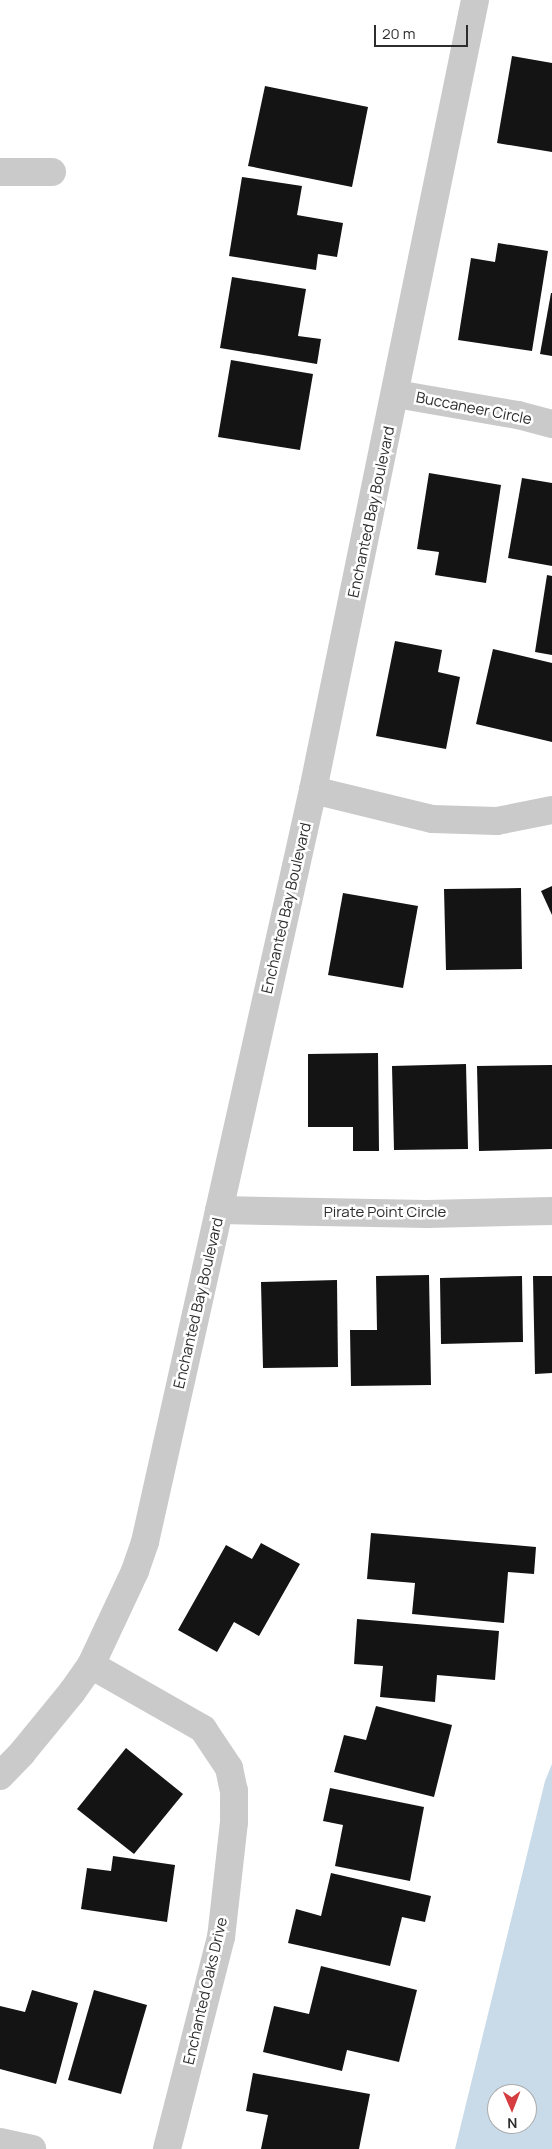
<!DOCTYPE html>
<html>
<head>
<meta charset="utf-8">
<style>
	body { margin:0 }
	#map { position:relative; width:552px; height:2149px; overflow:hidden; background:#fff; font-family:Manrope,sans-serif }
	div>[style] { position:absolute }
	.water>* { inset:0; background:#c9dae8 }
	.building>* { inset:0; background:#141414 }
	.minor>* { height:28px; margin:-14px; padding:0 14px; transform-origin:14px; border-radius:14px; background:#cacaca }
	span { translate:-50% -50%; white-space:nowrap; text-align:center; line-height:1.15; -webkit-text-stroke:5px #fff; paint-order:stroke }
	.street-label { font-size:15px; color:#2d2d2d }
	.north { position:absolute; left:487px; top:2084px; width:50px; height:50px; box-sizing:border-box; background:#fff; border:1px solid #ababab; border-radius:50%; rotate:179deg; font-size:14px; font-weight:700; line-height:20px; text-align:center; color:#2d2d2d }
	.north::after { content:''; display:block; margin:auto; width:18px; height:22px; background:#d63d40; clip-path:polygon(50% 0,100% 100%,50% 72%,0 100%) }
	.scale { position:absolute; left:374px; top:25px; width:94px; height:22px; box-sizing:border-box; border:2px solid #2d2d2d; border-top:0; padding-left:6px; font-size:15px; line-height:18px; white-space:nowrap; color:#2d2d2d; -webkit-text-stroke:4px #fff; paint-order:stroke }
</style>
</head>
<body>
<div id="map">
	<div class="water">
		<i style="clip-path:polygon(evenodd,552px 1764px,552px 2149px,455px 2149px,545px 1781px,552px 1764px,497px 2094px,527px 2094px,527px 2124px,497px 2124px,497px 2094px)"></i>
	</div>
	<div class="building">
		<i style="clip-path:polygon(512px 56px,552px 63px,552px 152px,497px 143px)"></i>
		<i style="clip-path:polygon(265px 86px,368px 107px,352px 187px,248px 166px)"></i>
		<i style="clip-path:polygon(242px 177px,302px 186px,297px 215px,343px 223px,337px 257px,318px 254px,316px 270px,229px 256px)"></i>
		<i style="clip-path:polygon(498px 243px,548px 251px,532px 351px,458px 340px,471px 258px,495px 262px)"></i>
		<i style="clip-path:polygon(232px 277px,306px 289px,298px 336px,321px 339px,317px 364px,220px 348px)"></i>
		<i style="clip-path:polygon(551px 293px,552px 293px,552px 356px,540px 354px)"></i>
		<i style="clip-path:polygon(231px 360px,313px 374px,300px 450px,218px 437px)"></i>
		<i style="clip-path:polygon(429px 473px,501px 485px,486px 583px,435px 575px,439px 552px,417px 549px)"></i>
		<i style="clip-path:polygon(522px 478px,552px 483px,552px 566px,508px 558px)"></i>
		<i style="clip-path:polygon(547px 575px,552px 576px,552px 655px,535px 652px)"></i>
		<i style="clip-path:polygon(395px 641px,442px 650px,438px 672px,460px 677px,446px 749px,376px 736px)"></i>
		<i style="clip-path:polygon(493px 649px,552px 663px,552px 742px,476px 724px)"></i>
		<i style="clip-path:polygon(552px 886px,552px 915px,541px 891px)"></i>
		<i style="clip-path:polygon(521px 888px,522px 969px,446px 970px,444px 889px)"></i>
		<i style="clip-path:polygon(343px 893px,418px 906px,403px 988px,328px 975px)"></i>
		<i style="clip-path:polygon(378px 1053px,379px 1151px,353px 1151px,353px 1127px,308px 1127px,308px 1054px)"></i>
		<i style="clip-path:polygon(466px 1064px,468px 1149px,394px 1150px,392px 1066px)"></i>
		<i style="clip-path:polygon(552px 1065px,552px 1149px,479px 1151px,477px 1066px)"></i>
		<i style="clip-path:polygon(429px 1275px,431px 1385px,351px 1386px,350px 1330px,377px 1330px,376px 1276px)"></i>
		<i style="clip-path:polygon(522px 1276px,523px 1342px,441px 1344px,440px 1278px)"></i>
		<i style="clip-path:polygon(533px 1276px,552px 1276px,552px 1373px,535px 1374px)"></i>
		<i style="clip-path:polygon(337px 1280px,338px 1367px,263px 1368px,261px 1282px)"></i>
		<i style="clip-path:polygon(371px 1533px,536px 1547px,534px 1574px,508px 1572px,504px 1623px,412px 1614px,415px 1583px,367px 1579px)"></i>
		<i style="clip-path:polygon(261px 1543px,300px 1564px,259px 1636px,234px 1622px,217px 1652px,178px 1630px,226px 1545px,252px 1559px)"></i>
		<i style="clip-path:polygon(357px 1619px,499px 1631px,495px 1680px,437px 1675px,435px 1702px,380px 1697px,383px 1666px,354px 1664px)"></i>
		<i style="clip-path:polygon(376px 1706px,452px 1725px,434px 1797px,334px 1772px,344px 1735px,366px 1740px)"></i>
		<i style="clip-path:polygon(126px 1748px,183px 1794px,134px 1854px,77px 1809px)"></i>
		<i style="clip-path:polygon(330px 1788px,424px 1807px,410px 1881px,335px 1866px,343px 1825px,323px 1821px)"></i>
		<i style="clip-path:polygon(113px 1856px,175px 1865px,167px 1922px,81px 1909px,87px 1868px,111px 1871px)"></i>
		<i style="clip-path:polygon(331px 1873px,431px 1896px,425px 1922px,402px 1917px,390px 1966px,288px 1943px,296px 1909px,321px 1916px)"></i>
		<i style="clip-path:polygon(321px 1966px,417px 1990px,399px 2062px,347px 2050px,342px 2071px,263px 2052px,274px 2006px,309px 2014px)"></i>
		<i style="clip-path:polygon(32px 1990px,78px 2003px,56px 2084px,0 2069px,0 2006px,25px 2012px)"></i>
		<i style="clip-path:polygon(94px 1990px,147px 2005px,121px 2094px,68px 2080px)"></i>
		<i style="clip-path:polygon(253px 2073px,370px 2094px,359px 2149px,261px 2149px,268px 2115px,246px 2111px)"></i>
	</div>
	<div class="minor">
		<i style="left:0;top:172px;width:52px"></i>
		<i style="left:396px;top:394px;width:124px;rotate:9.8deg"></i>
		<i style="left:518px;top:415px;width:35px;rotate:15deg"></i>
		<i style="left:313px;top:790px;width:122px;rotate:13.7deg"></i>
		<i style="left:432px;top:819px;width:65px;rotate:1.8deg"></i>
		<i style="left:497px;top:821px;width:56px;rotate:-11.3deg"></i>
		<i style="left:219px;top:1210px;width:208px;rotate:1.1deg"></i>
		<i style="left:427px;top:1214px;width:125px;rotate:-1.4deg"></i>
		<i style="left:91px;top:1665px;width:129px;rotate:29.7deg"></i>
		<i style="left:203px;top:1729px;width:47px;rotate:56.3deg"></i>
		<i style="left:229px;top:1768px;width:24px;rotate:78deg"></i>
		<i style="left:234px;top:1791px;width:31px;rotate:90deg"></i>
		<i style="left:234px;top:1822px;width:116px;rotate:96.4deg"></i>
		<i style="left:221px;top:1937px;width:219px;rotate:104.3deg"></i>
		<i style="left:0;top:1776px;width:32px;rotate:-46deg"></i>
		<i style="left:22px;top:1753px;width:79px;rotate:-50.7deg"></i>
		<i style="left:72px;top:1692px;width:33px;rotate:-55deg"></i>
		<i style="left:91px;top:1665px;width:104px;rotate:-64.9deg"></i>
		<i style="left:135px;top:1571px;width:31px;rotate:-71deg"></i>
		<i style="left:145px;top:1542px;width:771px;rotate:-77.41deg"></i>
		<i style="left:313px;top:790px;width:806px;rotate:-78.41deg"></i>
		<i style="left:0;top:2142px;width:33px;rotate:12deg"></i>
	</div>
	<div class="street-label">
		<span style="left:474px;top:408px;rotate:11deg">Buccaneer Circle</span>
		<span style="left:371px;top:512px;rotate:-78deg">Enchanted Bay Boulevard</span>
		<span style="left:286px;top:908px;rotate:-77deg">Enchanted Bay Boulevard</span>
		<span style="left:385px;top:1212px">Pirate Point Circle</span>
		<span style="left:198px;top:1303px;rotate:-77deg">Enchanted Bay Boulevard</span>
		<span style="left:205px;top:1991px;rotate:-77deg">Enchanted Oaks Drive</span>
	</div>
	<div class="north">N</div>
	<div class="scale">20 m</div>
</div>
</body>
</html>
